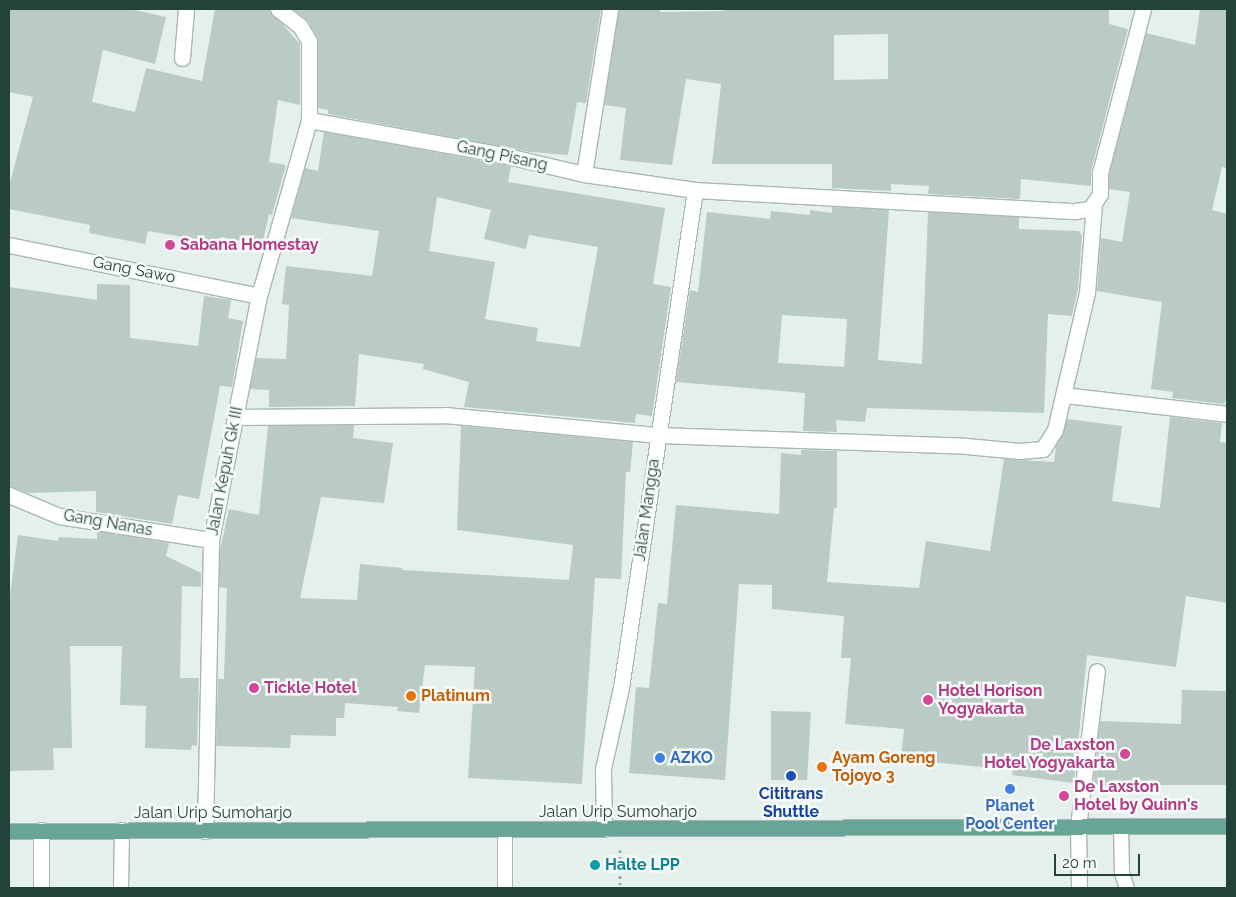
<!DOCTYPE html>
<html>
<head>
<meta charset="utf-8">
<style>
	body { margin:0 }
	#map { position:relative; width:1236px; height:897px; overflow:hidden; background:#e5efeb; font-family:Raleway,sans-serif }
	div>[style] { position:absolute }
	.building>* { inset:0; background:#bacac4 }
	.path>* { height:3px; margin-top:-1.5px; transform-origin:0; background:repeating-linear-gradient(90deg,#85b3a5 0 2.5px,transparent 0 6.5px) }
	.roads { filter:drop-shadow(1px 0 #a7b8b2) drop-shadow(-1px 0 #a7b8b2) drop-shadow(0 1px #a7b8b2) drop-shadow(0 -1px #a7b8b2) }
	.lane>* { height:14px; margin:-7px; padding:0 7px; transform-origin:7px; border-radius:7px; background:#fff }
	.street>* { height:15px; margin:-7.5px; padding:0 7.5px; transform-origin:7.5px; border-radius:7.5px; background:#fff }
	.primary>* { height:15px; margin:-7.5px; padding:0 7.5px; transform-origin:7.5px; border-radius:7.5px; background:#69a596 }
	.dots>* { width:14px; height:14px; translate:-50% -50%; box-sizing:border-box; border:2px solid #f6fbf9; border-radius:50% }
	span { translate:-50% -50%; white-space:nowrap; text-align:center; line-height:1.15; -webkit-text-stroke:5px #f6fbf9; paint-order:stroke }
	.street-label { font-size:16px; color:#23423a }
	.hotel-label { font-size:16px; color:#b23c85; font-weight:700 }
	.left { translate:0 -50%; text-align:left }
	.right { translate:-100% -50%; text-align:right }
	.food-label { font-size:16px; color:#c56008; font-weight:700 }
	.shop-label { font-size:16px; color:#366cbe; font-weight:700 }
	.transit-label { font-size:16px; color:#164399; font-weight:700 }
	.culture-label { font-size:16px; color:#0d838f; font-weight:700 }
	.frame { position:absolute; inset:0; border:10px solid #23423a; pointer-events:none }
	.scale { position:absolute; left:1054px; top:854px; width:86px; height:22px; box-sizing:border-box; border:2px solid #23423a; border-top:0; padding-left:6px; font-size:15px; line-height:18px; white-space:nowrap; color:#23423a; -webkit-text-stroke:4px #f6fbf9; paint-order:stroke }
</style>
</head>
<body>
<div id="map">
	<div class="building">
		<i style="clip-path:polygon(9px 9px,130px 9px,166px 17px,155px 64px,103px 50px,92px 102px,135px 112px,146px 68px,202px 81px,215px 9px,269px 9px,300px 44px,300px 105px,278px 100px,269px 162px,286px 165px,272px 215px,269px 214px,262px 245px,221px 237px,219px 243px,148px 231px,145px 244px,89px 233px,90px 225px,9px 209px,9px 186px,33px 97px,9px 92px)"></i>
		<i style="clip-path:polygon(293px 9px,601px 9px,586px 103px,577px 102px,568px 155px,531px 152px,328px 114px,328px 110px,318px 108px,317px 37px,308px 21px)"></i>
		<i style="clip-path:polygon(evenodd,619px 9px,660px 9px,660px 12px,724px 11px,724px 9px,1109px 9px,1109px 24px,1128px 29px,1091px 171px,1091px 186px,1021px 179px,1020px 199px,928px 194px,929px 186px,891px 184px,891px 191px,832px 188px,832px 164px,712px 164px,721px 84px,686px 79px,672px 165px,620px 160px,626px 108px,604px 105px,619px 9px,888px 34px,888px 79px,834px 80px,834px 35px,888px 34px)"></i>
		<i style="clip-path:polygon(1200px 9px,1227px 9px,1227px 168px,1222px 167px,1212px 210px,1227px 214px,1227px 397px,1224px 404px,1172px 398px,1173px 392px,1151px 389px,1162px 302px,1097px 291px,1101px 238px,1122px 242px,1130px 192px,1109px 189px,1109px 174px,1146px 33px,1195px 45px)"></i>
		<i style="clip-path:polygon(evenodd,324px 132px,511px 166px,508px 182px,665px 208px,653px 284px,671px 287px,652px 416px,636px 414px,635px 423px,464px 407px,469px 382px,423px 369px,424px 364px,359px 354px,355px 406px,269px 407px,269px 390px,250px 389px,256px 358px,286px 359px,289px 305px,282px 304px,286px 266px,372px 276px,379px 231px,291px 218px,305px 168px,318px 171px,324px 132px,437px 197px,491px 210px,484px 239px,526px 249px,529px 235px,598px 247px,580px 347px,536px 341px,538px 328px,485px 319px,495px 262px,429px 251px,437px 197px)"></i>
		<i style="clip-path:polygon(evenodd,832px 207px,889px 210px,878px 360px,922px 364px,928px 212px,1019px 217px,1019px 229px,1079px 231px,1082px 236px,1078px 289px,1072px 316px,1048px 314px,1044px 413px,867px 408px,865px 422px,836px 420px,837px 432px,803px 431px,805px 393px,676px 382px,690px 290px,698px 292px,707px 212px,770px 219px,771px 211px,810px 215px,810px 210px,832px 213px,832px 207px,782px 315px,847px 319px,844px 367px,778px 363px,782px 315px)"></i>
		<i style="clip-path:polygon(97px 284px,130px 285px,130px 338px,198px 346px,204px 296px,231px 300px,228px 318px,243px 321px,232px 387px,220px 386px,199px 499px,178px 495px,172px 524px,96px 512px,96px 491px,27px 493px,9px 486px,9px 287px,97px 300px)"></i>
		<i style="clip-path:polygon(1170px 417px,1222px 423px,1220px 442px,1227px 443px,1227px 603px,1186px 596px,1176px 667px,1087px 655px,1074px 783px,1012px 775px,1013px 770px,901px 759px,904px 729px,845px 724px,851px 658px,841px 658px,844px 616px,772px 609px,772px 585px,739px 584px,725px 780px,629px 773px,636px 687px,649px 688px,658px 603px,667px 604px,676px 505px,779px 514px,781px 453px,801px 455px,801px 450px,837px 451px,837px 508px,834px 508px,827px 582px,919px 588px,926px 541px,990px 551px,1004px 459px,1054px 462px,1056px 446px,1067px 419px,1122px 426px,1112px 501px,1160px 508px)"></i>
		<i style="clip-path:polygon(354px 425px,353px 438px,393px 443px,384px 503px,321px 497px,300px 598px,357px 600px,360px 564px,402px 568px,402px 570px,569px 580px,573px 545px,457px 530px,461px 426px,633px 442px,630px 472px,626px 472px,621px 579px,595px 578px,582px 784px,468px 778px,475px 667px,425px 665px,419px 713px,397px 711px,398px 707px,345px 703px,344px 718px,336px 718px,336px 736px,291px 735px,290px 748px,216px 746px,218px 679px,224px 679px,227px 588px,219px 587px,220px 550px,229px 509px,259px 515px,268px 426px)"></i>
		<i style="clip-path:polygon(97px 531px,169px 543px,166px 556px,201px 573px,201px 587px,182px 586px,180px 678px,199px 678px,197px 746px,192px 745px,191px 750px,145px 748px,146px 706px,120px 705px,122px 646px,70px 646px,72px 748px,53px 748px,54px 770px,9px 771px,9px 604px,18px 535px,58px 541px,59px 537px,97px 539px)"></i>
		<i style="clip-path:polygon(1182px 690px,1227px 691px,1227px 785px,1093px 785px,1100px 721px,1181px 724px)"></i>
		<i style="clip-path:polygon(771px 711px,811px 712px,807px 780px,771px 780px)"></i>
	</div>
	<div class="path">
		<i style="left:620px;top:850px;width:38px;rotate:90deg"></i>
	</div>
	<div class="roads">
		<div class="lane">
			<i style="left:1121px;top:826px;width:47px;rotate:88.8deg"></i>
			<i style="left:1122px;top:873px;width:16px;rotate:72deg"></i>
			<i style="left:121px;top:888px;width:58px;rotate:-89deg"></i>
			<i style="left:505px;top:888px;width:58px;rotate:-90deg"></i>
		</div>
		<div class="street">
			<i style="left:182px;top:58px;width:49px;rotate:-85.3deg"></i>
			<i style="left:309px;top:120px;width:197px;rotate:10.2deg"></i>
			<i style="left:503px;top:155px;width:83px;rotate:13.2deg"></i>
			<i style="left:584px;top:174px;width:112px;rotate:8.2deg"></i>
			<i style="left:695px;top:190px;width:381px;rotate:3.2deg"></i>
			<i style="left:1075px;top:211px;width:15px;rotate:-8deg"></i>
			<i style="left:1090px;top:209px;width:18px;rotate:-56deg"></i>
			<i style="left:1100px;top:194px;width:21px;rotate:-90deg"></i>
			<i style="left:1100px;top:173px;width:170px;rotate:-75.3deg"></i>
			<i style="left:584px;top:174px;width:167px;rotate:-81deg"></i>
			<i style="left:9px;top:245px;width:255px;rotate:11.5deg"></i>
			<i style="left:1064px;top:395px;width:164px;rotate:6.6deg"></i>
			<i style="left:235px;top:417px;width:210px;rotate:-0.5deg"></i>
			<i style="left:445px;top:415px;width:214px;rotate:5.4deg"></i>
			<i style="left:658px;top:435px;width:308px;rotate:2deg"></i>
			<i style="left:966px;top:446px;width:54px;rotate:5.3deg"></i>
			<i style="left:1020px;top:451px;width:23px;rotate:-5deg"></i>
			<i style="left:1043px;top:449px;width:22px;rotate:-58deg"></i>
			<i style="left:1055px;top:430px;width:141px;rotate:-76.9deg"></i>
			<i style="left:1087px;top:293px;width:89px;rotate:-85.5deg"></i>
			<i style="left:9px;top:495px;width:54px;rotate:22.8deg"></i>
			<i style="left:59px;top:516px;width:154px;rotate:9deg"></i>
			<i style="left:604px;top:829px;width:60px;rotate:-91deg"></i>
			<i style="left:603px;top:769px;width:83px;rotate:-77.5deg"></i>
			<i style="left:621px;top:688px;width:503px;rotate:-81.55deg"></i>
			<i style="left:41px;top:830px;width:58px;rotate:90deg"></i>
			<i style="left:205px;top:831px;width:291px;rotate:-88.8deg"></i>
			<i style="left:211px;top:540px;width:249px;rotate:-78.9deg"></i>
			<i style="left:259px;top:296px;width:183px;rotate:-74.1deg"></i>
			<i style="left:309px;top:120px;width:79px;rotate:-90deg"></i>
			<i style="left:309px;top:41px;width:17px;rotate:-121deg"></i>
			<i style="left:300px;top:26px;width:28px;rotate:-142deg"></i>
			<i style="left:1079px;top:888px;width:61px;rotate:-90.9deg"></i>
			<i style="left:1078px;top:827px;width:157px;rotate:-83.1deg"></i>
		</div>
		<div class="primary">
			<i style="left:9px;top:831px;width:1218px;rotate:-0.24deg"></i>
		</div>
	</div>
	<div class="dots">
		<i style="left:170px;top:245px;background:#d1479c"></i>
		<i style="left:254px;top:688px;background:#d1479c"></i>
		<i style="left:411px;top:696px;background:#e8710a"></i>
		<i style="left:928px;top:700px;background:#d1479c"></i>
		<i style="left:1125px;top:754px;background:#d1479c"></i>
		<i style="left:660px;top:758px;background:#3f7fe0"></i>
		<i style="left:822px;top:767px;background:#e8710a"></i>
		<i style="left:791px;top:776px;background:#1a4fb4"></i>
		<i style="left:1010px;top:789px;background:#3f7fe0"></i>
		<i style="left:1064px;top:796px;background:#d1479c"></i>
		<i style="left:595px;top:865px;background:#0f9aa8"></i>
	</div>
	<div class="street-label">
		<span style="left:502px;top:156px;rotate:12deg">Gang Pisang</span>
		<span style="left:134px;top:270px;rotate:11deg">Gang Sawo</span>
		<span style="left:225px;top:471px;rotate:-79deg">Jalan Kepuh Gk III</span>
		<span style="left:647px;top:510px;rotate:-82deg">Jalan Mangga</span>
		<span style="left:108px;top:523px;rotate:10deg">Gang Nanas</span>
		<span style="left:618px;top:812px">Jalan Urip Sumoharjo</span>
		<span style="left:213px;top:813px">Jalan Urip Sumoharjo</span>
	</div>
	<div class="hotel-label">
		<span class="left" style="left:180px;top:245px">Sabana Homestay</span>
		<span class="left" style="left:264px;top:688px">Tickle Hotel</span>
		<span class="left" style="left:938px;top:700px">Hotel Horison<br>Yogyakarta</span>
		<span class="right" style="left:1115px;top:754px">De Laxston<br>Hotel Yogyakarta</span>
		<span class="left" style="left:1074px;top:796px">De Laxston<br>Hotel by Quinn's</span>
	</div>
	<div class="food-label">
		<span class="left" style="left:421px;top:696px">Platinum</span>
		<span class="left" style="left:832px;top:767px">Ayam Goreng<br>Tojoyo 3</span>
	</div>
	<div class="shop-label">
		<span class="left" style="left:670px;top:758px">AZKO</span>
		<span style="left:1010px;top:815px">Planet<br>Pool Center</span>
	</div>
	<div class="transit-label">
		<span style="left:791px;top:803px">Cititrans<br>Shuttle</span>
	</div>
	<div class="culture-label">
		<span class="left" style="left:605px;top:865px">Halte LPP</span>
	</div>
	<div class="frame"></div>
	<div class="scale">20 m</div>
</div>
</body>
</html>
